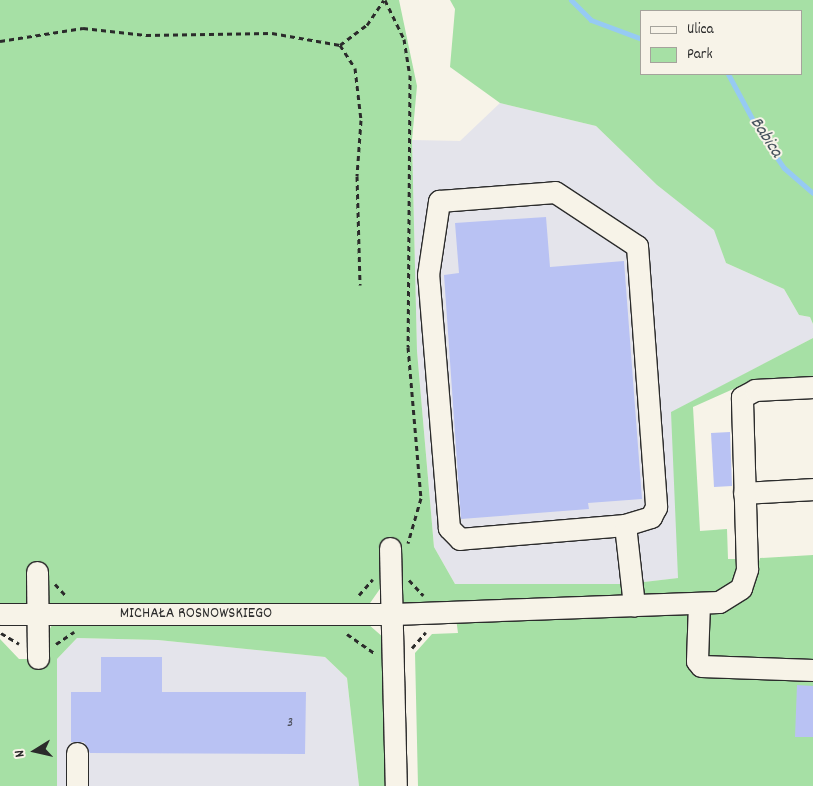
<!DOCTYPE html>
<html>
<head>
<meta charset="utf-8">
<style>
	body { margin:0 }
	#map { position:relative; width:813px; height:786px; overflow:hidden; background:#f7f3e8; font-family:Dekko,sans-serif }
	div>[style] { position:absolute }
	.built>* { inset:0; background:#e4e4eb }
	.green>* { inset:0; background:#a6e0a5 }
	.stream>* { height:5px; margin:-2.5px; padding:0 2.5px; transform-origin:2.5px; border-radius:2.5px; background:#96caf3 }
	.building>* { inset:0; background:#b9c2f3 }
	.path>* { height:3px; margin-top:-1.5px; transform-origin:0; background:repeating-linear-gradient(90deg,#2b2b2b 0 5px,transparent 0 9px) }
	.roads { filter:drop-shadow(1px 0 #2b2b2b) drop-shadow(-1px 0 #2b2b2b) drop-shadow(0 1px #2b2b2b) drop-shadow(0 -1px #2b2b2b) }
	.minor>* { height:21px; margin:-10.5px; padding:0 10.5px; transform-origin:10.5px; border-radius:10.5px; background:#f7f3e8 }
	span { translate:-50% -50%; white-space:nowrap; text-align:center; line-height:1.15; -webkit-text-stroke:4px #f7f3e8; paint-order:stroke }
	.number-label { font-size:14px; color:#4e515d }
	.number-label span { -webkit-text-stroke-width:0 }
	.street-label { font-size:16px; color:#2b2b2b }
	.water-label { font-size:18px; color:#46535d; font-style:italic }
	.legend { position:absolute; left:640px; top:10px; width:162px; height:65px; box-sizing:border-box; background:#f7f3e8; border:1px solid #a5a39c; margin:0; padding:6px 9px; list-style:none; font-size:15px; color:#2b2b2b }
	.legend li { display:flex; align-items:center; gap:10px; height:25px }
	.legend b { width:25px; border:1px solid #a5a39c }
	.north { position:absolute; left:10px; top:726px; width:50px; height:50px; -webkit-text-stroke:4px #f7f3e8; paint-order:stroke; rotate:260deg; font-size:14px; font-weight:700; line-height:20px; text-align:center; color:#2b2b2b }
	.north::after { content:''; display:block; margin:auto; width:18px; height:22px; background:#2b2b2b; clip-path:polygon(50% 0,100% 100%,50% 72%,0 100%) }
</style>
</head>
<body>
<div id="map">
	<div class="built">
		<i style="clip-path:polygon(500px 103px,596px 126px,657px 185px,715px 230px,726px 263px,784px 289px,799px 315px,810px 317px,813px 324px,813px 338px,672px 412px,679px 578px,627px 584px,455px 584px,434px 547px,417px 351px,412px 140px,460px 141px)"></i>
		<i style="clip-path:polygon(77px 638px,158px 640px,325px 657px,347px 678px,359px 786px,57px 786px,57px 659px)"></i>
	</div>
	<div class="green">
		<i style="clip-path:polygon(0 0,399px 0,417px 86px,412px 140px,417px 351px,434px 547px,455px 584px,627px 584px,678px 578px,671px 412px,813px 338px,813px 379px,749px 382px,693px 407px,700px 531px,727px 529px,728px 559px,747px 559px,735px 594px,393px 614px,391px 573px,368px 606px,0 603px)"></i>
		<i style="clip-path:polygon(evenodd,450px 0,813px 0,813px 324px,810px 317px,799px 315px,784px 289px,726px 263px,714px 230px,657px 185px,596px 126px,500px 103px,450px 67px,455px 9px,450px 0,642px 11px,802px 11px,802px 74px,642px 74px,642px 11px)"></i>
		<i style="clip-path:polygon(813px 555px,813px 786px,418px 786px,415px 653px,432px 634px,458px 633px,456px 618px,720px 610px,741px 602px,752px 587px,760px 558px)"></i>
		<i style="clip-path:polygon(95px 621px,368px 624px,384px 638px,388px 786px,359px 786px,347px 678px,325px 657px,158px 640px,77px 638px,57px 659px,57px 786px,0 786px,0 639px,19px 659px,44px 659px,46px 636px,52px 625px)"></i>
	</div>
	<div class="stream">
		<i style="left:571px;top:0;width:28px;rotate:45deg"></i>
		<i style="left:591px;top:20px;width:54px;rotate:20.4deg"></i>
		<i style="left:728px;top:74px;width:69px;rotate:61.6deg"></i>
		<i style="left:761px;top:135px;width:40px;rotate:55.1deg"></i>
		<i style="left:784px;top:168px;width:38px;rotate:41deg"></i>
	</div>
	<div class="building">
		<i style="clip-path:polygon(546px 217px,550px 267px,624px 261px,642px 499px,588px 503px,589px 509px,461px 519px,444px 275px,459px 273px,455px 223px)"></i>
		<i style="clip-path:polygon(730px 432px,732px 486px,714px 487px,711px 433px)"></i>
		<i style="clip-path:polygon(101px 657px,162px 657px,162px 692px,306px 692px,305px 754px,90px 753px,84px 742px,71px 742px,71px 692px,101px 692px)"></i>
		<i style="clip-path:polygon(797px 685px,813px 686px,813px 737px,795px 737px)"></i>
	</div>
	<div class="path">
		<i style="left:385px;top:0;width:43px;rotate:64deg"></i>
		<i style="left:404px;top:39px;width:36px;rotate:81deg"></i>
		<i style="left:410px;top:75px;width:272px;rotate:90.4deg"></i>
		<i style="left:408px;top:347px;width:152px;rotate:85.1deg"></i>
		<i style="left:421px;top:498px;width:47px;rotate:106.1deg"></i>
		<i style="left:0;top:41px;width:84px;rotate:-8.9deg"></i>
		<i style="left:83px;top:28px;width:63px;rotate:6.3deg"></i>
		<i style="left:146px;top:35px;width:126px;rotate:-0.9deg"></i>
		<i style="left:272px;top:33px;width:69px;rotate:10deg"></i>
		<i style="left:340px;top:45px;width:27px;rotate:57deg"></i>
		<i style="left:355px;top:68px;width:52px;rotate:83.4deg"></i>
		<i style="left:361px;top:120px;width:56px;rotate:94.1deg"></i>
		<i style="left:357px;top:176px;width:109px;rotate:88.4deg"></i>
		<i style="left:340px;top:45px;width:34px;rotate:-37deg"></i>
		<i style="left:367px;top:25px;width:30px;rotate:-56deg"></i>
		<i style="left:409px;top:580px;width:21px;rotate:47deg"></i>
		<i style="left:55px;top:584px;width:16px;rotate:47deg"></i>
		<i style="left:359px;top:595px;width:21px;rotate:-49deg"></i>
		<i style="left:1px;top:633px;width:21px;rotate:31deg"></i>
		<i style="left:347px;top:634px;width:35px;rotate:35deg"></i>
		<i style="left:56px;top:644px;width:22px;rotate:-34deg"></i>
		<i style="left:412px;top:648px;width:21px;rotate:-49deg"></i>
	</div>
	<div class="roads">
		<div class="minor">
			<i style="left:744px;top:493px;width:69px;rotate:-3.3deg"></i>
			<i style="left:625px;top:525px;width:166px;rotate:175.2deg"></i>
			<i style="left:460px;top:539px;width:16px;rotate:-135deg"></i>
			<i style="left:449px;top:528px;width:254px;rotate:-94.7deg"></i>
			<i style="left:428px;top:275px;width:75px;rotate:-81.5deg"></i>
			<i style="left:439px;top:201px;width:116px;rotate:-4.4deg"></i>
			<i style="left:555px;top:192px;width:98px;rotate:33.4deg"></i>
			<i style="left:637px;top:246px;width:262px;rotate:85.8deg"></i>
			<i style="left:656px;top:507px;width:11px;rotate:117deg"></i>
			<i style="left:651px;top:517px;width:27px;rotate:163deg"></i>
			<i style="left:625px;top:525px;width:81px;rotate:83.6deg"></i>
			<i style="left:390px;top:548px;width:238px;rotate:88.6deg"></i>
			<i style="left:37px;top:572px;width:86px;rotate:89.3deg"></i>
			<i style="left:699px;top:603px;width:58px;rotate:92deg"></i>
			<i style="left:697px;top:661px;width:6px;rotate:51deg"></i>
			<i style="left:701px;top:666px;width:112px;rotate:2deg"></i>
			<i style="left:0;top:614px;width:393px"></i>
			<i style="left:393px;top:614px;width:326px;rotate:-2.1deg"></i>
			<i style="left:719px;top:602px;width:26px;rotate:-32deg"></i>
			<i style="left:741px;top:588px;width:20px;rotate:-72deg"></i>
			<i style="left:747px;top:569px;width:172px;rotate:-91.7deg"></i>
			<i style="left:742px;top:397px;width:15px;rotate:-28deg"></i>
			<i style="left:755px;top:390px;width:58px;rotate:-3deg"></i>
			<i style="left:77px;top:753px;width:33px;rotate:90deg"></i>
		</div>
	</div>
	<div class="number-label">
		<span style="left:290px;top:723px">3</span>
	</div>
	<div class="street-label">
		<span style="left:196px;top:614px">MICHAŁA ROSNOWSKIEGO</span>
	</div>
	<div class="water-label">
		<span style="left:765px;top:138px;rotate:57deg">Babica</span>
	</div>
	<ul class="legend">
	<li><b style="height:6px;background:#f7f3e8"></b>Ulica</li>
	<li><b style="height:14px;background:#a6e0a5"></b>Park</li>
	</ul>
	<div class="north">N</div>
</div>
</body>
</html>
